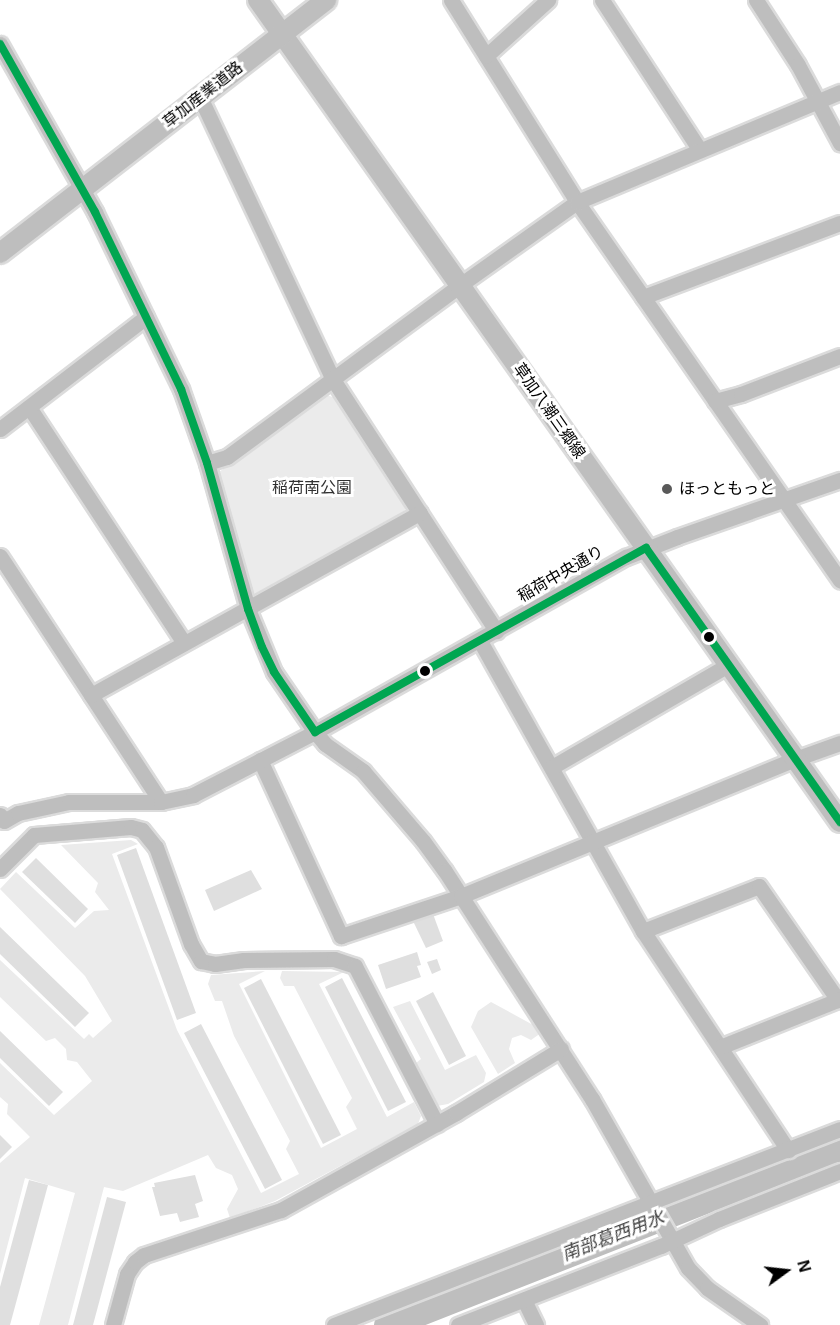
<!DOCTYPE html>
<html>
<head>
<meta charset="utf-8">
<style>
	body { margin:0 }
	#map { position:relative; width:840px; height:1325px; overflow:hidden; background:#fff; font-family:Arial,"Noto Sans JP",sans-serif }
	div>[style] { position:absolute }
	.green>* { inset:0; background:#ebebeb }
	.river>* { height:27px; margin:-13.5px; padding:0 13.5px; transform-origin:13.5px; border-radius:13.5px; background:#bebebe }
	.building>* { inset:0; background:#dfdfdf }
	.roads { filter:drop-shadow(2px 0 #dbdbdb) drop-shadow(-2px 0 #dbdbdb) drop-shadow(0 2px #dbdbdb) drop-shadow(0 -2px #dbdbdb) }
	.minor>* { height:15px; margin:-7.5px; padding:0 7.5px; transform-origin:7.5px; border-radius:7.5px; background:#bebebe }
	.major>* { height:20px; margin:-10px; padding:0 10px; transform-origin:10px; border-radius:10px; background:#bebebe }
	.bus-1>* { height:8px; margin:-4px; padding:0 4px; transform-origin:4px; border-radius:4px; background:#00a651 }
	.dots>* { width:16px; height:16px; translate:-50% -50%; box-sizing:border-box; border:3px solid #fff; border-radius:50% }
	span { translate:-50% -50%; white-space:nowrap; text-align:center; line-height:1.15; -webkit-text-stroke:6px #fff; paint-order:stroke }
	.street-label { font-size:16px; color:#000 }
	.park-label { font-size:16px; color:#323232 }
	.poi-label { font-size:16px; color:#000 }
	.left { translate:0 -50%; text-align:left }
	.water-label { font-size:18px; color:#434343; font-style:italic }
	.north { position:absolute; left:756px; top:1241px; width:60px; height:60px; -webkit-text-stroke:4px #fff; paint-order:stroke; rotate:75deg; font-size:16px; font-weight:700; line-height:24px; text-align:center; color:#000 }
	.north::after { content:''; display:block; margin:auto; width:21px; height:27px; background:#000; clip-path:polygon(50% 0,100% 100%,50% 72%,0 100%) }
</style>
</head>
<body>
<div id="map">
	<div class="green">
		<i style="clip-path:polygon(326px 395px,336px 398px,406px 504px,404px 514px,258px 595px,252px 593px,219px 472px)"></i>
		<i style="clip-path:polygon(131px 840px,138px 844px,112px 854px,177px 1030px,261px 1193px,299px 1174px,286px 1149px,290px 1141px,234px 1036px,222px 1001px,215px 1001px,208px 984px,211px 975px,265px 971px,239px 984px,321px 1148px,357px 1129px,346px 1107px,352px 1098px,294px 986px,284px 986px,280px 978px,282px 971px,344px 972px,319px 984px,387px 1117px,414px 1102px,421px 1116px,418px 1124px,275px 1201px,230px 1218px,227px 1209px,238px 1189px,232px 1175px,216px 1168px,208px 1155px,123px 1191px,104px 1187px,68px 1325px,39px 1325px,75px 1193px,25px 1178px,0 1274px,0 1163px,30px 1137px,7px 1114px,8px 1104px,0 1097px,0 1063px,54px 1115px,92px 1081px,77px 1062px,67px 1060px,66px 1049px,55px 1038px,46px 1041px,0 997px,0 960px,84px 1039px,89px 1034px,93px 1038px,112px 1021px,85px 976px,0 889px,16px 872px,75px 928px,94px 911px,109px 910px,95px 892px,98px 883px,61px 845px)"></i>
		<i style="clip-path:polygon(410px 1001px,445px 1070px,476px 1055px,486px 1073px,484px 1082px,448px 1104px,437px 1106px,416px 1063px,421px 1059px,393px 1007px)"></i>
		<i style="clip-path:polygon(491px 1002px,535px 1026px,541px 1033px,531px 1040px,521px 1035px,512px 1038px,509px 1049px,515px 1063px,498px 1074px,471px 1027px,478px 1011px)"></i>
	</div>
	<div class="river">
		<i style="left:387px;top:1325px;width:487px;rotate:-21.5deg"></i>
	</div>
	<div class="building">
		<i style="clip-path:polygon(136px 848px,196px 1013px,177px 1020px,117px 855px)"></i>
		<i style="clip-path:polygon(36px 858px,88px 909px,75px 923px,22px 872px)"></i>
		<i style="clip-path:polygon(251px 870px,262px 889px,214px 911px,205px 890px)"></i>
		<i style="clip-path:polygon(433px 914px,443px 941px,426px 948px,413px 921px)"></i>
		<i style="clip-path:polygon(0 927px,89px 1013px,75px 1027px,0 954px)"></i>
		<i style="clip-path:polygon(417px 952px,421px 965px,417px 966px,421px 977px,386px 989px,378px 965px)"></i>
		<i style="clip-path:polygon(437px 959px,441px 970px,432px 974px,427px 962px)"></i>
		<i style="clip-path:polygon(342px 978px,406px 1102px,388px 1111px,325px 987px)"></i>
		<i style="clip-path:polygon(261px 979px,341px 1135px,323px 1144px,244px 988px)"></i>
		<i style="clip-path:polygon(433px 992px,466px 1056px,449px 1065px,416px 1001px)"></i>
		<i style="clip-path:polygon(201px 1024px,282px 1180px,265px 1189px,184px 1033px)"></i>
		<i style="clip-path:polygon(0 1031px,63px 1092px,49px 1106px,0 1058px)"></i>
		<i style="clip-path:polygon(0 1135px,12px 1147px,0 1159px)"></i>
		<i style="clip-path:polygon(195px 1175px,203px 1201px,195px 1204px,199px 1217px,180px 1222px,177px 1213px,160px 1216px,152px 1187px,155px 1187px,154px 1183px)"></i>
		<i style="clip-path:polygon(29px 1180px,48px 1185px,10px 1325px,0 1325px,0 1287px)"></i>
		<i style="clip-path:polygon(107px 1197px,126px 1202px,93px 1325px,73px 1325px)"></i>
	</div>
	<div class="roads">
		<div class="minor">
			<i style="left:451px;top:0;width:238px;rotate:58deg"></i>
			<i style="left:577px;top:202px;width:461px;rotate:55.2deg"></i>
			<i style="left:602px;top:0;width:178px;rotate:56.9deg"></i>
			<i style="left:756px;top:0;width:77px;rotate:57.1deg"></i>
			<i style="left:798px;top:65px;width:89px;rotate:61.7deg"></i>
			<i style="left:0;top:44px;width:193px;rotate:60.5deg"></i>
			<i style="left:95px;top:212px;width:197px;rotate:64.1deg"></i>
			<i style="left:181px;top:389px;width:78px;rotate:70.6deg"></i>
			<i style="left:207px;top:463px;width:152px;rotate:74.3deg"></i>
			<i style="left:248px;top:609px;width:68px;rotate:67.6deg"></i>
			<i style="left:274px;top:672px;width:73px;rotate:55.7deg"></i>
			<i style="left:315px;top:732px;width:16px;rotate:50deg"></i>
			<i style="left:325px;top:744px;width:47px;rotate:35.4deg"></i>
			<i style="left:363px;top:771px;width:92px;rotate:49.4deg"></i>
			<i style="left:423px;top:841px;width:37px;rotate:54deg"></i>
			<i style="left:445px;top:871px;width:271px;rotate:57.2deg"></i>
			<i style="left:592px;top:1099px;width:194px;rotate:60.4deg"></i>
			<i style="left:688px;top:1268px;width:28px;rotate:46deg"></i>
			<i style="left:707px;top:1288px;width:65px;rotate:34.9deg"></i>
			<i style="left:486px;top:56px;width:84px;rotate:-42.1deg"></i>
			<i style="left:200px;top:97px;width:310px;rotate:64.8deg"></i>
			<i style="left:332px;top:378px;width:302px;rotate:57deg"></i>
			<i style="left:643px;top:297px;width:210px;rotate:-20.6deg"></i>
			<i style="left:715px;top:401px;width:27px;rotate:-15deg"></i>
			<i style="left:741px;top:394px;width:106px;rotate:-21deg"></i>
			<i style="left:29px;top:407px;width:282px;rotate:56.7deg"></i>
			<i style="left:0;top:429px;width:184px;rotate:-37.5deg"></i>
			<i style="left:207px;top:463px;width:21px;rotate:-17deg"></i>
			<i style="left:227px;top:457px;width:290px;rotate:-36.4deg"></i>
			<i style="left:460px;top:285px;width:143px;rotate:-35.4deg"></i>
			<i style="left:577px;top:202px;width:285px;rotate:-22.7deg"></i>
			<i style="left:0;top:556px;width:294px;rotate:56.8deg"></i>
			<i style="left:480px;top:641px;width:333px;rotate:60.7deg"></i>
			<i style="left:643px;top:931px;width:263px;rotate:56.5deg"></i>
			<i style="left:91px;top:695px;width:376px;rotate:-29deg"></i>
			<i style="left:260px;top:760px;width:194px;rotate:65.3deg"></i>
			<i style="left:341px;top:936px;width:126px;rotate:-18.4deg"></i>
			<i style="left:461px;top:896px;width:361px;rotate:-22.3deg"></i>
			<i style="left:795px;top:759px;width:48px;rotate:-19.6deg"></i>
			<i style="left:552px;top:767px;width:203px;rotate:-30.1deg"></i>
			<i style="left:0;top:815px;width:7px;rotate:56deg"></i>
			<i style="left:4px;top:821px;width:16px;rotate:-30deg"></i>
			<i style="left:18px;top:813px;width:52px;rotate:-12.2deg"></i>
			<i style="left:69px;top:802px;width:92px"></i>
			<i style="left:161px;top:802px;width:33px;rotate:-12deg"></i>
			<i style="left:193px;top:795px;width:137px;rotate:-27.3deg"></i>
			<i style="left:315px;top:732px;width:357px;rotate:-29.4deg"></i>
			<i style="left:626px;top:557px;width:55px;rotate:-21.4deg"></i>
			<i style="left:677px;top:537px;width:173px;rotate:-19.3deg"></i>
			<i style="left:0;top:869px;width:48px;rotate:-45deg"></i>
			<i style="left:34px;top:835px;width:97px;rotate:-4.7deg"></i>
			<i style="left:131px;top:827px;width:11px;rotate:15deg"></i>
			<i style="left:142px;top:830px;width:22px;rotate:51deg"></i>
			<i style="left:156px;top:847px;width:103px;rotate:70.2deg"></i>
			<i style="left:191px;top:944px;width:20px;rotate:60deg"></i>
			<i style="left:201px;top:961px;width:14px;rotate:12deg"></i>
			<i style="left:215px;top:964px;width:29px;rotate:-8deg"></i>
			<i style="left:244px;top:960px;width:90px;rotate:-0.6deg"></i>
			<i style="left:334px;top:959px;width:22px;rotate:18deg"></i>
			<i style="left:355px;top:966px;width:178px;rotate:62.6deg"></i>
			<i style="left:643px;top:931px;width:124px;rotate:-21.2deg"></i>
			<i style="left:759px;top:886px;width:139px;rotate:55.3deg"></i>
			<i style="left:720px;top:1047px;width:129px;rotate:-21.8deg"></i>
			<i style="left:524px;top:1300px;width:28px;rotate:64deg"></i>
			<i style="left:113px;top:1325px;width:53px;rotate:-74.6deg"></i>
			<i style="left:127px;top:1274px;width:14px;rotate:-56deg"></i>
			<i style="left:135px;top:1262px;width:11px;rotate:-38deg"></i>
			<i style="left:144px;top:1255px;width:144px;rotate:-18.2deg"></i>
			<i style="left:281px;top:1210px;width:200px;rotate:-29deg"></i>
			<i style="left:456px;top:1113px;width:123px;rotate:-31.4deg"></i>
			<i style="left:334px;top:1325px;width:543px;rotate:-21.17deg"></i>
			<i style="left:458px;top:1325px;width:218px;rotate:-21.3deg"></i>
			<i style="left:661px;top:1246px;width:64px;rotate:-25deg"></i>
			<i style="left:719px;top:1219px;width:130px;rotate:-21.6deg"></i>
		</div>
		<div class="major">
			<i style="left:258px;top:0;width:1007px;rotate:54.7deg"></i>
			<i style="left:0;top:253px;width:413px;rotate:-37.8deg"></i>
		</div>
	</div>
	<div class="bus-1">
		<i style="left:0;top:44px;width:193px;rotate:60.5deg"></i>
		<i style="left:95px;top:212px;width:197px;rotate:64.1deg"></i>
		<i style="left:181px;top:389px;width:78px;rotate:70.6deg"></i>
		<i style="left:207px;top:463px;width:152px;rotate:74.3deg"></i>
		<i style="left:248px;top:609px;width:40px;rotate:69.8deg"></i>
		<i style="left:262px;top:647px;width:28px;rotate:64deg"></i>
		<i style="left:274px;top:672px;width:73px;rotate:55.7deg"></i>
		<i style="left:646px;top:548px;width:336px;rotate:54.7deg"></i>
		<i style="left:315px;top:732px;width:379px;rotate:-29.1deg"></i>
	</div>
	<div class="dots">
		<i style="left:667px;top:489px;background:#595959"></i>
		<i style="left:709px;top:637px;background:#000"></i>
		<i style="left:425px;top:671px;background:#000"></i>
	</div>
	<div class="street-label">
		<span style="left:203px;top:95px;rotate:-38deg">草加産業道路</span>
		<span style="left:549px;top:411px;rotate:55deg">草加八潮三郷線</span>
		<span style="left:561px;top:574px;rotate:-30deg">稲荷中央通り</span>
	</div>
	<div class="park-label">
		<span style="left:312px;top:488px">稲荷南公園</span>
	</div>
	<div class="poi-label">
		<span class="left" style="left:679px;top:489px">ほっともっと</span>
	</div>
	<div class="water-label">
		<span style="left:613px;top:1236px;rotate:-21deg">南部葛西用水</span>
	</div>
	<div class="north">N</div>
</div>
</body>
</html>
